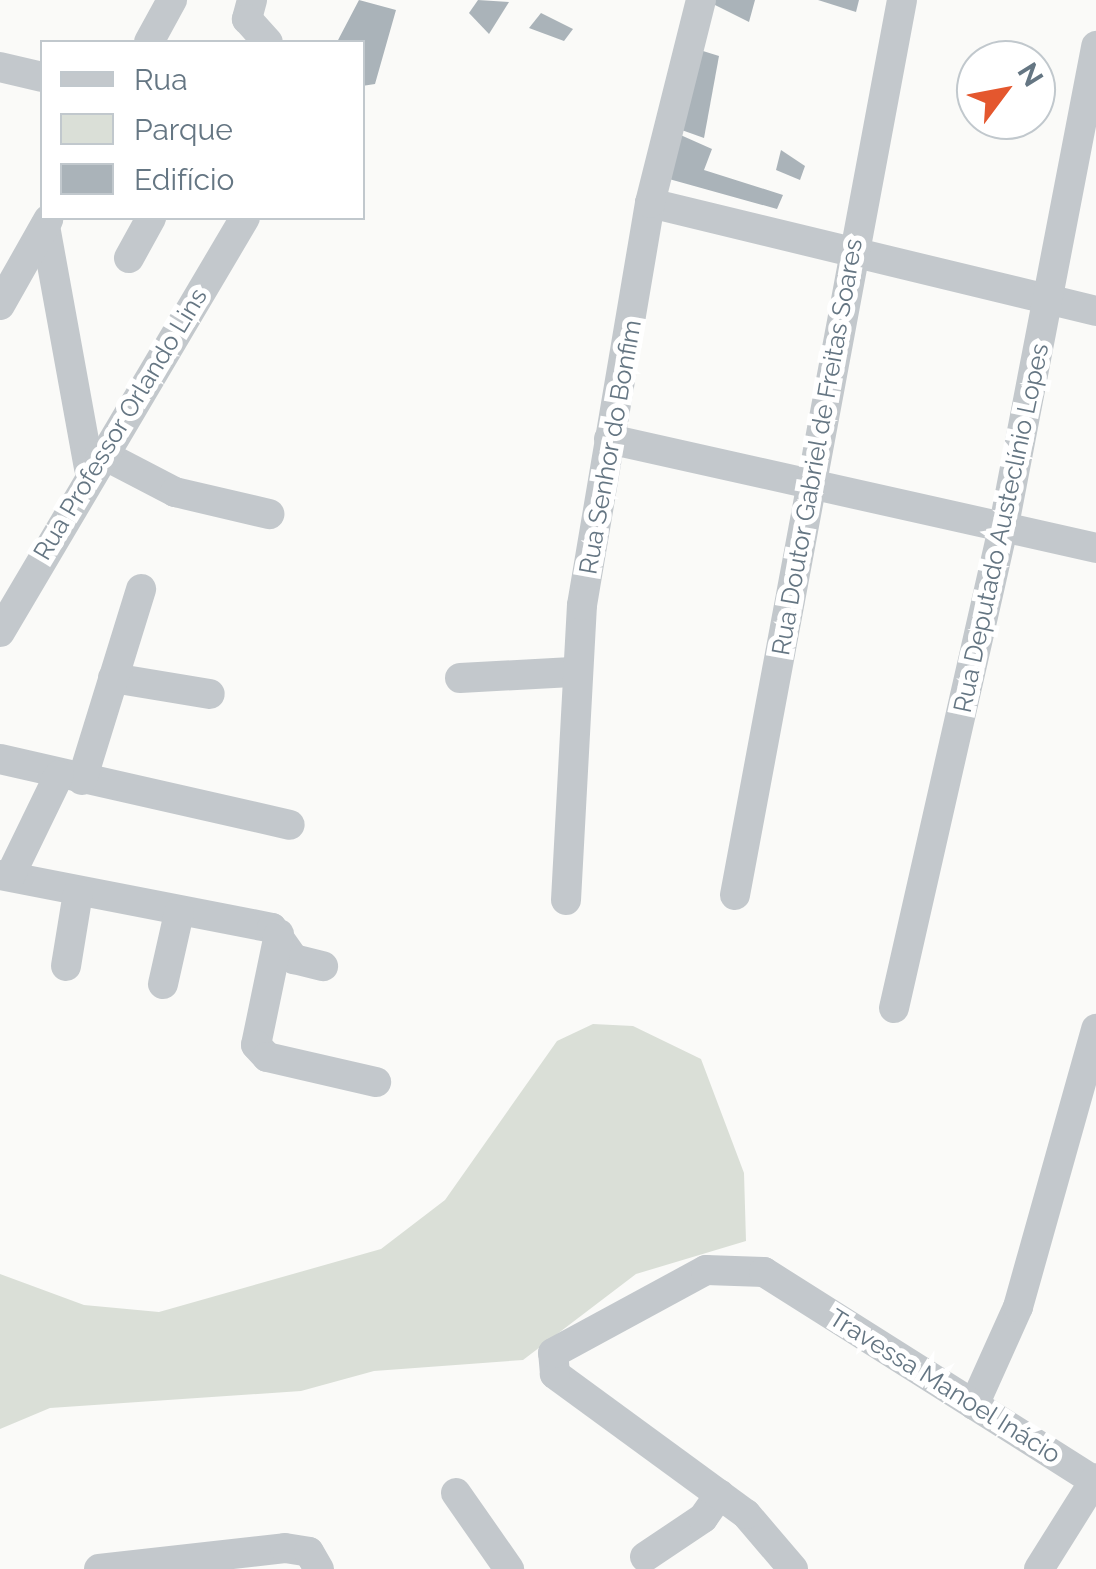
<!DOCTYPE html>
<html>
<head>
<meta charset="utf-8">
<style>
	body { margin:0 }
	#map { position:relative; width:1096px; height:1569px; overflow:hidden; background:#fafaf8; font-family:Raleway,sans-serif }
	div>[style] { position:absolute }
	.green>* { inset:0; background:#dadfd7 }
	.building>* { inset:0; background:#aab3b9 }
	.minor>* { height:30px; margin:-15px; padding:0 15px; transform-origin:15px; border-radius:15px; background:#c3c8cc }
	span { translate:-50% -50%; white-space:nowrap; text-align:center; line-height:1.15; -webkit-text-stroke:10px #fff; paint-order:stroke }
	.street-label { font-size:25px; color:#657683 }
	.legend { position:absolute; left:40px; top:40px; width:325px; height:180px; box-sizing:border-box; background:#fff; border:2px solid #c1c8cd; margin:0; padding:12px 18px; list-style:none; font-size:30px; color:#657683 }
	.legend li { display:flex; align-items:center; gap:20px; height:50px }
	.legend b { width:50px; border:2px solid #c1c8cd }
	.north { position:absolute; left:956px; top:40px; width:100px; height:100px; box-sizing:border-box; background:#fff; border:2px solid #c1c8cd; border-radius:50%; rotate:58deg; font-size:28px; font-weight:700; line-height:40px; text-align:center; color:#657683 }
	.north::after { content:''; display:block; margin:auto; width:35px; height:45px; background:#e4572e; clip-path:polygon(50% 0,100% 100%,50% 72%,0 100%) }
</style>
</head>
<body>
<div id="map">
	<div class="green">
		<i style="clip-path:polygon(593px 1024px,633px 1026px,701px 1059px,744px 1173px,746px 1241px,636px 1274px,523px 1360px,374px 1371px,301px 1391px,50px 1408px,0 1429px,0 1274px,84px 1305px,159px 1312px,381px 1249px,445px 1200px,557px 1041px)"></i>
	</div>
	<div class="building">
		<i style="clip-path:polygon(359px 0,396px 10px,375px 84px,362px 86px,362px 42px,337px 42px)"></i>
		<i style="clip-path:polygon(478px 0,509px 2px,489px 34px,469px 13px)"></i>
		<i style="clip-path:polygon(705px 0,755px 0,749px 22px)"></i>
		<i style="clip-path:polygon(818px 0,859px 0,856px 12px)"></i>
		<i style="clip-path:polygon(541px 13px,573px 29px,564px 41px,529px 28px)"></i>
		<i style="clip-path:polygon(703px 51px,719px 56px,704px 138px,676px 128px)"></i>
		<i style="clip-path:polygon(676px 133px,712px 149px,704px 170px,783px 195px,777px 209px,669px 179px)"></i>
		<i style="clip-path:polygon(781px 150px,805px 166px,800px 180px,776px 170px)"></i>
	</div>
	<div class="minor">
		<i style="left:252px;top:0;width:20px;rotate:105deg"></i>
		<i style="left:247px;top:19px;width:31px;rotate:48deg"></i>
		<i style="left:149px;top:42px;width:48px;rotate:-61.3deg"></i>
		<i style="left:0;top:67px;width:43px;rotate:13.4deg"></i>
		<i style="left:650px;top:203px;width:459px;rotate:13.6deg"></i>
		<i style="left:45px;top:226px;width:246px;rotate:79.7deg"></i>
		<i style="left:129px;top:258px;width:46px;rotate:-61.2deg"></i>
		<i style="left:0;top:305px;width:98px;rotate:-60.5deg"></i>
		<i style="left:609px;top:439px;width:499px;rotate:12.6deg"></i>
		<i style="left:100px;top:453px;width:85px;rotate:27.5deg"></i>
		<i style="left:175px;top:492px;width:97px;rotate:13.2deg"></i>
		<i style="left:0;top:632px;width:481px;rotate:-59.4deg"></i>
		<i style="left:113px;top:678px;width:98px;rotate:9.4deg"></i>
		<i style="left:460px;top:678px;width:112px;rotate:-3.1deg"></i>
		<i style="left:0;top:759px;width:297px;rotate:12.8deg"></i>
		<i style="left:82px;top:780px;width:200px;rotate:-72.8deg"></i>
		<i style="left:0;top:875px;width:277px;rotate:11deg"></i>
		<i style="left:272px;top:928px;width:38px;rotate:55deg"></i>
		<i style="left:294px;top:959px;width:30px;rotate:14deg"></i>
		<i style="left:10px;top:876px;width:112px;rotate:-64.1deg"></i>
		<i style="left:735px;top:895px;width:910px;rotate:-79.43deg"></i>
		<i style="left:566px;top:900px;width:295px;rotate:-86.9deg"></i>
		<i style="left:582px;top:605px;width:408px;rotate:-80.4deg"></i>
		<i style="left:650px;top:203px;width:209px;rotate:-75.9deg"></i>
		<i style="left:279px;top:934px;width:113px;rotate:101.7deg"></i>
		<i style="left:256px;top:1045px;width:16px;rotate:47deg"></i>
		<i style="left:267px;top:1057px;width:112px;rotate:12.9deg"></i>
		<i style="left:66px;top:966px;width:74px;rotate:-80.7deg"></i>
		<i style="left:163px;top:984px;width:73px;rotate:-77.3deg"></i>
		<i style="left:894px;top:1008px;width:495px;rotate:-77.2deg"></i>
		<i style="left:1004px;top:525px;width:488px;rotate:-79.1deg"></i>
		<i style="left:974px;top:1405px;width:107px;rotate:-65.8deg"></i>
		<i style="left:1018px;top:1307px;width:289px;rotate:-74.3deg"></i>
		<i style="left:456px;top:1493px;width:93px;rotate:55.1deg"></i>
		<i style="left:645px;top:1557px;width:70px;rotate:-33.9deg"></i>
		<i style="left:703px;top:1518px;width:29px;rotate:-55deg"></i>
		<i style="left:99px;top:1569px;width:187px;rotate:-6.4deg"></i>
		<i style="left:285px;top:1548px;width:24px;rotate:9deg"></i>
		<i style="left:309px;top:1552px;width:20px;rotate:60deg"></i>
		<i style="left:793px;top:1569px;width:72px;rotate:-130.5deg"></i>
		<i style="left:746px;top:1514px;width:237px;rotate:-143.8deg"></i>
		<i style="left:555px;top:1374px;width:21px;rotate:-95deg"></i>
		<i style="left:553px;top:1353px;width:174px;rotate:-28.5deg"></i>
		<i style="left:706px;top:1270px;width:58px;rotate:2deg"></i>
		<i style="left:764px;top:1272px;width:393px;rotate:32.3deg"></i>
		<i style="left:1039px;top:1569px;width:107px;rotate:-57.9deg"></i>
	</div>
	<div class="street-label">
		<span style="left:120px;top:424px;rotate:-59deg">Rua Professor Orlando Lins</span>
		<span style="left:610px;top:447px;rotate:-80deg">Rua Senhor do Bonfim</span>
		<span style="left:817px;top:447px;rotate:-80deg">Rua Doutor Gabriel de Freitas Soares</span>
		<span style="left:1001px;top:528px;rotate:-78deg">Rua Deputado Austeclínio Lopes</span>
		<span style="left:945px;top:1386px;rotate:32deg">Travessa Manoel Inácio</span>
	</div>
	<ul class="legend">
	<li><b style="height:12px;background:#c3c8cc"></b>Rua</li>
	<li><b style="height:28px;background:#dadfd7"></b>Parque</li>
	<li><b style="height:28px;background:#aab3b9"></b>Edifício</li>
	</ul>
	<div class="north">N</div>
</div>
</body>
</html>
